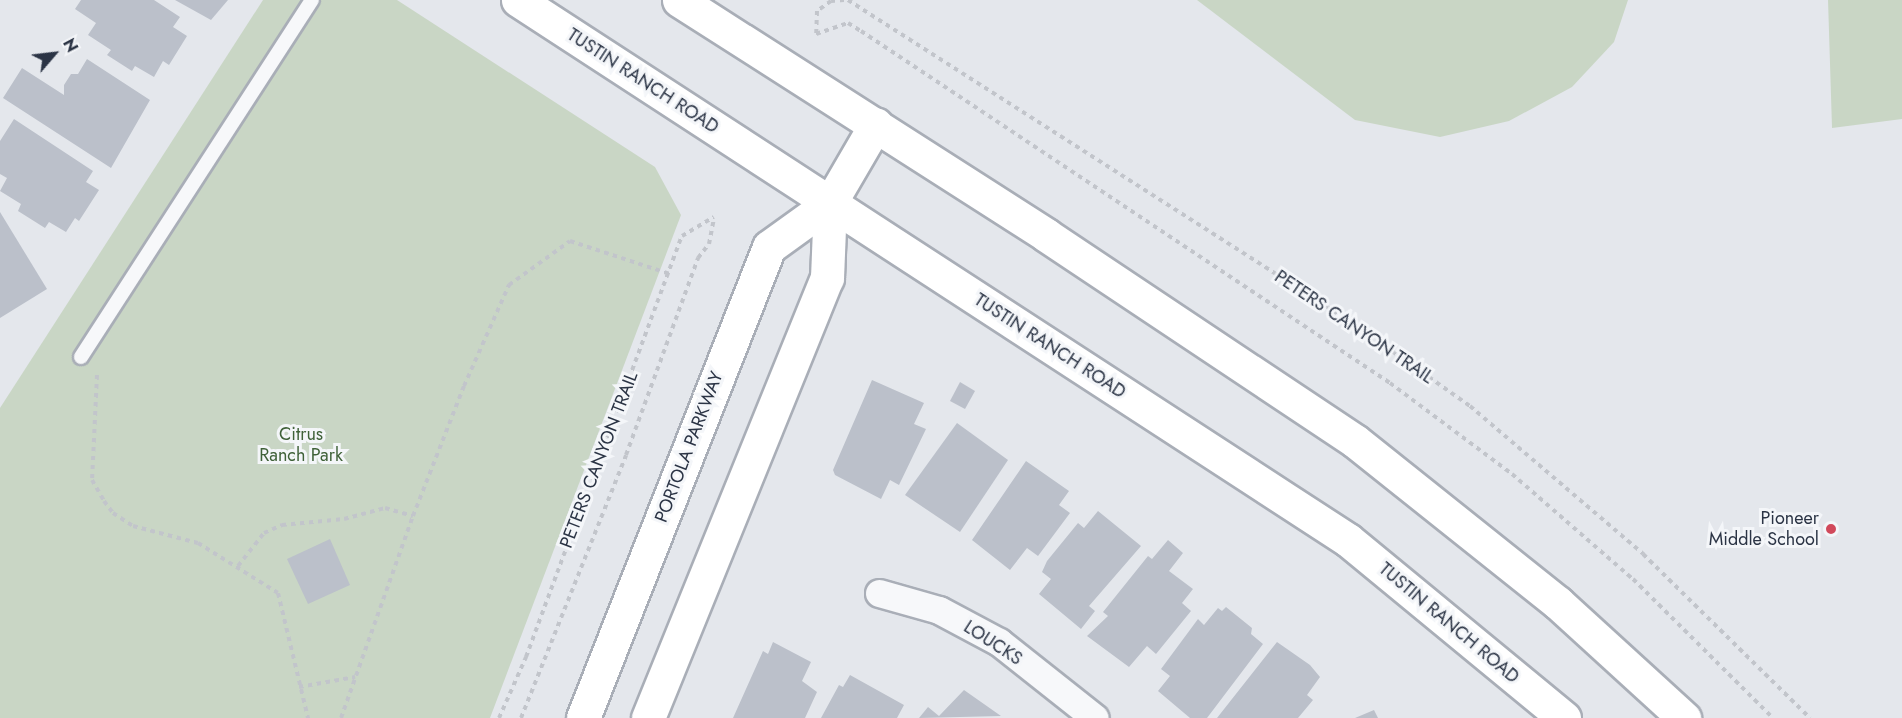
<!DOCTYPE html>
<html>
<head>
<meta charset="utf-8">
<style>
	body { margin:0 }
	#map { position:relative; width:1902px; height:718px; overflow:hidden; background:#e4e7ec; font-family:Jost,sans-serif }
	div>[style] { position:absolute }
	.green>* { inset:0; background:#c9d6c5 }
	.building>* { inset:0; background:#bbc0ca }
	.path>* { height:4px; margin-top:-2px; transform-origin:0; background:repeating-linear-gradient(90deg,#c2c5cb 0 4.5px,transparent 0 9px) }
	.roads { filter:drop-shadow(2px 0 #a9aeb7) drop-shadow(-2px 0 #a9aeb7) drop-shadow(0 2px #a9aeb7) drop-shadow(0 -2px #a9aeb7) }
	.lane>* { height:14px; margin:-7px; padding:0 7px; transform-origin:7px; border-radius:7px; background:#f7f8fa }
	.street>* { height:27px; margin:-13.5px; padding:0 13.5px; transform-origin:13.5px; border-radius:13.5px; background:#f7f8fa }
	.primary>* { height:33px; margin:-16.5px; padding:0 16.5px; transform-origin:16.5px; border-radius:16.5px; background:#fff }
	.dots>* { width:16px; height:16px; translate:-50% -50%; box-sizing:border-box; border:3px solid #f4f6f9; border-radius:50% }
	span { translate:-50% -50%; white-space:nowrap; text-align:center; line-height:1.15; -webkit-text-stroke:6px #f4f6f9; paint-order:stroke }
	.street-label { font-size:18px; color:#2b3445 }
	.park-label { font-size:18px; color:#3f6138 }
	.poi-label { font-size:18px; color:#2b3445 }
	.right { translate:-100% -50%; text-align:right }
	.north { position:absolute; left:24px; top:24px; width:60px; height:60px; -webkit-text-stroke:4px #f4f6f9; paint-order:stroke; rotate:62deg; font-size:16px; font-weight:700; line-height:24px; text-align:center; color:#2b3445 }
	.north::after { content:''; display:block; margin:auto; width:21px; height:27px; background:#2b3445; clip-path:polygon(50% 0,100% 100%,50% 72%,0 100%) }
</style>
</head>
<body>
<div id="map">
	<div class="green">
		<i style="clip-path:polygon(263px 0,397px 0,655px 167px,681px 215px,490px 718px,0 718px,0 408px)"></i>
		<i style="clip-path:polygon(1197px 0,1628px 0,1614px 42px,1572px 87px,1509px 121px,1440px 137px,1355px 120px)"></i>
		<i style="clip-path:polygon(1828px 0,1902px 0,1902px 119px,1832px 128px)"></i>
	</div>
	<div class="building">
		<i style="clip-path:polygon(81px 0,154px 0,180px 17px,173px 27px,187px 36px,169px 65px,163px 61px,154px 77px,135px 66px,132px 71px,107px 55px,111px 50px,88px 35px,96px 23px,75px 9px)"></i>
		<i style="clip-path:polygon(175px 0,228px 0,211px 20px)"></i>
		<i style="clip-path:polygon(87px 59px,150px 100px,111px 168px,3px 98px,22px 68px,64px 95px,64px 85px,71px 74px,78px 74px)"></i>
		<i style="clip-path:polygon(14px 119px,93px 171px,86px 182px,99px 190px,79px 221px,75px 218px,66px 232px,49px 222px,45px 228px,18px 211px,21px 204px,0 191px,7px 178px,0 174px,0 141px)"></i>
		<i style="clip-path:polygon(0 212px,47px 289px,0 318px)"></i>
		<i style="clip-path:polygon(872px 380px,924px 403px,914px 424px,926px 429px,899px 485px,890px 480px,881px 499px,835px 475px,833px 470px)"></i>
		<i style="clip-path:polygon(960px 382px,975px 391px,965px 409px,950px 401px)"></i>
		<i style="clip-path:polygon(957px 423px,1008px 460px,960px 532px,905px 495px)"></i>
		<i style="clip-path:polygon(1026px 461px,1069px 491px,1059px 505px,1070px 513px,1038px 556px,1027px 548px,1010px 570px,972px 540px)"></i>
		<i style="clip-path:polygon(1098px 511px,1141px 546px,1089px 606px,1095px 611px,1081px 629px,1039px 594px,1051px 579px,1042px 572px,1047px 561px,1078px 523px,1084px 528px)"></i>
		<i style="clip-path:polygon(330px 539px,350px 585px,308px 604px,287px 559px)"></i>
		<i style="clip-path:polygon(1168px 540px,1183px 553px,1169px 571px,1193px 589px,1182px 603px,1191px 611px,1156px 654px,1147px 646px,1129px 667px,1087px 636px,1108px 616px,1103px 612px,1148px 556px,1152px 559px)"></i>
		<i style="clip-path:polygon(1226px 607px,1252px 628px,1251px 634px,1263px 644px,1207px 718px,1190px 718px,1158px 691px,1170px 676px,1161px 669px,1198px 619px,1204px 625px,1218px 608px,1222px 611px)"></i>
		<i style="clip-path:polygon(773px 642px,811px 662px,802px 681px,817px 692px,805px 718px,733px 718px,763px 651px,768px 654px)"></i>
		<i style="clip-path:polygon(1277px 642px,1310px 665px,1320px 677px,1307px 695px,1313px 700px,1298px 718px,1217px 718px)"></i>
		<i style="clip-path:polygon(850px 675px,904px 705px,897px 718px,821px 718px,839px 685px,843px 687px)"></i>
		<i style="clip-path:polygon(964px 690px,1001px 716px,919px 718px,928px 707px,939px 716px)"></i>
		<i style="clip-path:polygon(1374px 710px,1378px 718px,1355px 718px)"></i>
	</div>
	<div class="path">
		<i style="left:844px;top:0;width:13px;rotate:176deg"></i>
		<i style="left:831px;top:1px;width:17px;rotate:144deg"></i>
		<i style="left:817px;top:11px;width:23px;rotate:92deg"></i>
		<i style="left:816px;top:34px;width:34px;rotate:-19deg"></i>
		<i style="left:848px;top:23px;width:15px;rotate:32deg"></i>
		<i style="left:861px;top:31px;width:635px;rotate:33.64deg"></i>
		<i style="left:1390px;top:383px;width:152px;rotate:36.7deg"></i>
		<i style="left:1512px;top:474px;width:160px;rotate:41deg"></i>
		<i style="left:1633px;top:579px;width:197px;rotate:44.8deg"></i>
		<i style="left:848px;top:0;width:594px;rotate:32.62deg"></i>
		<i style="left:1348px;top:320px;width:149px;rotate:35.2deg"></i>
		<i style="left:1470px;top:406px;width:228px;rotate:40.5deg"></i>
		<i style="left:1643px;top:554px;width:234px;rotate:44.5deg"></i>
		<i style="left:97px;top:375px;width:105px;rotate:92.7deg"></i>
		<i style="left:92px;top:480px;width:24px;rotate:60deg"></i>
		<i style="left:104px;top:501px;width:15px;rotate:53deg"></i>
		<i style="left:113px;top:513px;width:24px;rotate:33deg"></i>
		<i style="left:133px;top:526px;width:67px;rotate:14.7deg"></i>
		<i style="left:198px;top:543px;width:94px;rotate:32deg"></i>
		<i style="left:278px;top:593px;width:129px;rotate:76.5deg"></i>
		<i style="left:238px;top:566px;width:42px;rotate:-51.8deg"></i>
		<i style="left:264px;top:533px;width:20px;rotate:-24deg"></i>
		<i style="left:282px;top:525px;width:62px;rotate:-5.5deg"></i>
		<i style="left:344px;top:519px;width:42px;rotate:-15deg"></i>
		<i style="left:385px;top:508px;width:29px;rotate:16deg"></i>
		<i style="left:299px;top:687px;width:57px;rotate:-10.1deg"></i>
		<i style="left:341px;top:718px;width:214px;rotate:-70.4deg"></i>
		<i style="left:413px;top:516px;width:140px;rotate:-68.6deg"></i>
		<i style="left:464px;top:386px;width:111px;rotate:-66deg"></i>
		<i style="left:509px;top:285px;width:75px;rotate:-35.8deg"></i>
		<i style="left:570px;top:241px;width:105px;rotate:18.3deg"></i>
		<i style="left:499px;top:718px;width:67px;rotate:-66.1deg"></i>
		<i style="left:526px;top:657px;width:449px;rotate:-69.7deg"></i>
		<i style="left:682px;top:236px;width:37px;rotate:-31deg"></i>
		<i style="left:521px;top:718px;width:283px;rotate:-68.2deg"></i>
		<i style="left:626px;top:455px;width:210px;rotate:-69.9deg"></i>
		<i style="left:698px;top:258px;width:18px;rotate:-52deg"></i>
		<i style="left:709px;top:244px;width:26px;rotate:-79deg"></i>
	</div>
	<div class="roads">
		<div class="lane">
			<i style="left:81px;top:357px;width:425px;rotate:-57.1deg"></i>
		</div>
		<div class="street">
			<i style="left:879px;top:593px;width:62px;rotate:15.8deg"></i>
			<i style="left:939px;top:610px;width:68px;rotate:28.1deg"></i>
			<i style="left:999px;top:642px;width:122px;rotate:38.4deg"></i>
		</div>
		<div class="primary">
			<i style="left:518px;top:0;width:990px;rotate:33.05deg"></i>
			<i style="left:1348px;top:540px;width:280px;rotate:39.5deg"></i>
			<i style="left:679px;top:0;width:436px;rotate:32.6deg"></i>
			<i style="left:1046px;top:235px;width:371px;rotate:33.7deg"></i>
			<i style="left:1355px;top:441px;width:260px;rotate:38.6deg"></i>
			<i style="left:1558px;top:603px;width:171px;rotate:42.4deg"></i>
			<i style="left:583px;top:718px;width:506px;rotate:-68.45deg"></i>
			<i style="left:769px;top:247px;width:75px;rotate:-35.8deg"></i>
			<i style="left:830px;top:203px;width:91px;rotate:-59.8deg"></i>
			<i style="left:648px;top:718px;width:475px;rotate:-67.9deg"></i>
			<i style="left:827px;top:278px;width:75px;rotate:-87.7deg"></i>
		</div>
	</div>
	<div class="dots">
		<i style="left:1831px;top:529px;background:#d1495b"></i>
	</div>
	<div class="street-label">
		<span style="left:643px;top:81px;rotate:33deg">TUSTIN RANCH ROAD</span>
		<span style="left:1354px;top:327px;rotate:34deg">PETERS CANYON TRAIL</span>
		<span style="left:1050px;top:346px;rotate:33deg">TUSTIN RANCH ROAD</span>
		<span style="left:689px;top:447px;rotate:-69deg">PORTOLA PARKWAY</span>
		<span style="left:599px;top:460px;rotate:-69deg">PETERS CANYON TRAIL</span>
		<span style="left:1449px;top:623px;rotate:40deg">TUSTIN RANCH ROAD</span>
		<span style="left:993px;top:643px;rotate:33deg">LOUCKS</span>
	</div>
	<div class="park-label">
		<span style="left:301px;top:445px">Citrus<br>Ranch Park</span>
	</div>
	<div class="poi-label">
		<span class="right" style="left:1819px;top:529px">Pioneer<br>Middle School</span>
	</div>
	<div class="north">N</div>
</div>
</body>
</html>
